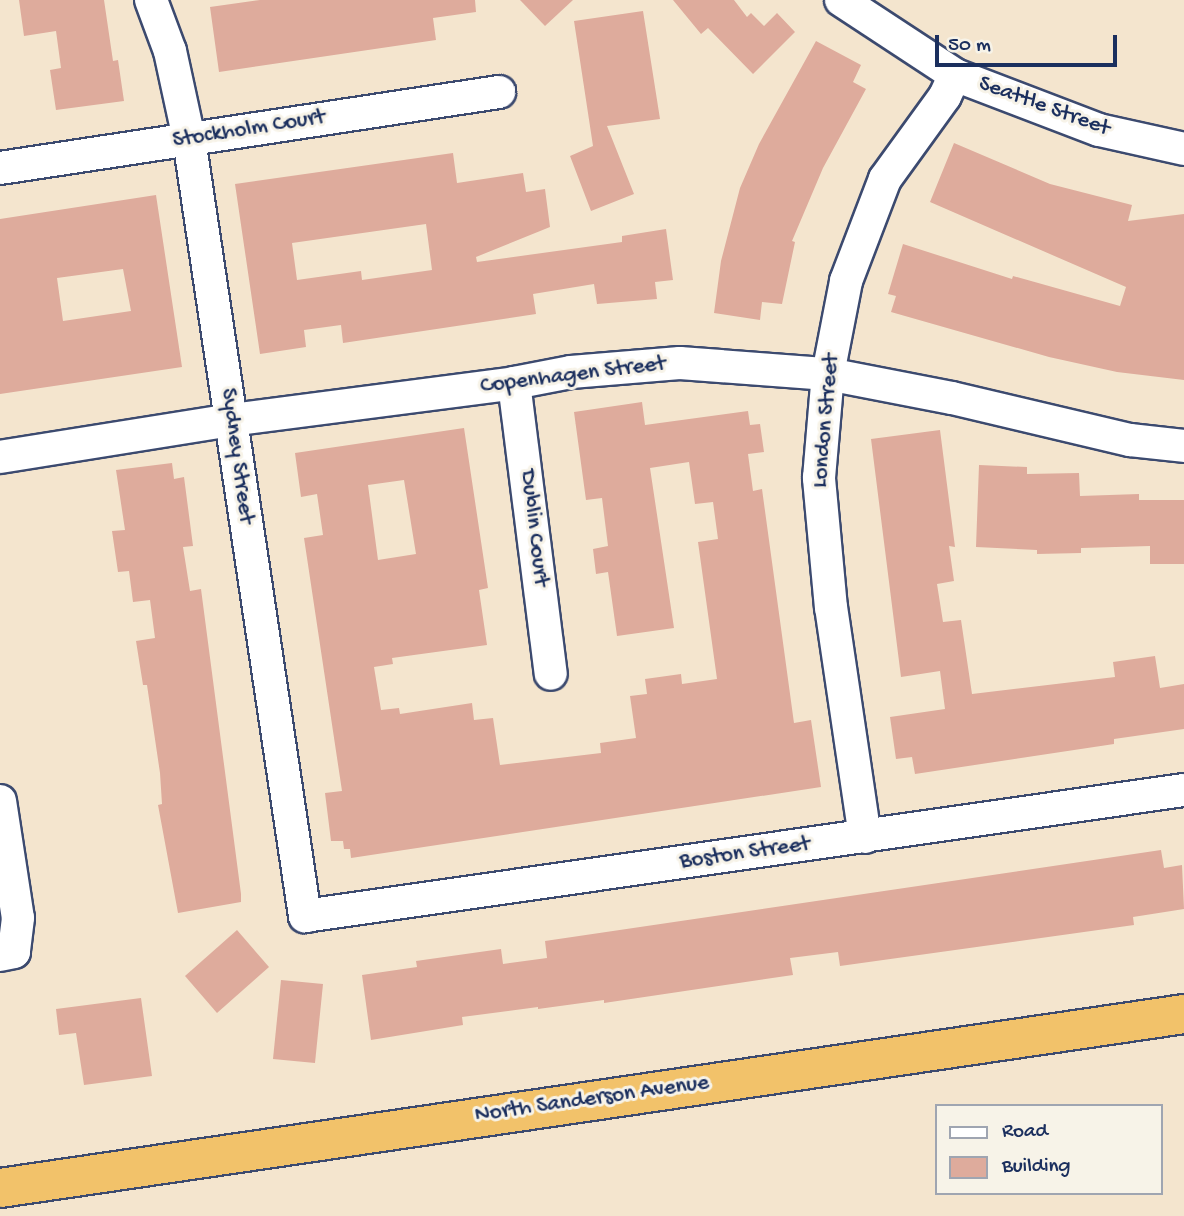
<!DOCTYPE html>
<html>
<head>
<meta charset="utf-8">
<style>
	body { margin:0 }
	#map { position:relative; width:1184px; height:1216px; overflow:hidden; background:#f4e5ce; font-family:"Gochi Hand",sans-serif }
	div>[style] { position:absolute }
	.building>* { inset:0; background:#deab9c }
	.roads { filter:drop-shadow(2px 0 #3c4a6f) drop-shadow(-2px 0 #3c4a6f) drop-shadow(0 2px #3c4a6f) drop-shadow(0 -2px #3c4a6f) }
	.minor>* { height:32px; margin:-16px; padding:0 16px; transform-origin:16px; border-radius:16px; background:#fff }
	.highway>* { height:38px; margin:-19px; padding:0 19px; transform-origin:19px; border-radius:19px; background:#f2c26a }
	span { translate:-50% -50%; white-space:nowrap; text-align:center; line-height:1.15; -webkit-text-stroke:6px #f7f3e8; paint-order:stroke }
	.street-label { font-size:23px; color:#1b2f5e }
	.legend { position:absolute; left:935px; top:1104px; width:228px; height:91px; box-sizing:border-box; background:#f7f3e8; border:2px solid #9fa5b1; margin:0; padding:9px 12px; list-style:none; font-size:21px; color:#1b2f5e }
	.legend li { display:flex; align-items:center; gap:14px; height:35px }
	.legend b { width:35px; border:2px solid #9fa5b1 }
	.scale { position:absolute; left:935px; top:35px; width:182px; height:32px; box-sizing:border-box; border:4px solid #1b2f5e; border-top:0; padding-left:9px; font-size:21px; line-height:24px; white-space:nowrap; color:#1b2f5e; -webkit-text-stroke:5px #f7f3e8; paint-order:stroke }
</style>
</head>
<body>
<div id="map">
	<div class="building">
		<i style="clip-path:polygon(19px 0,104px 0,113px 61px,118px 60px,124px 101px,56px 110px,50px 70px,61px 68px,56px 31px,24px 36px)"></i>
		<i style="clip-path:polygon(260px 0,475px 0,476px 12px,433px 18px,436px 40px,219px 72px,210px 7px)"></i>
		<i style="clip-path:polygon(520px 0,573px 0,545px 26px)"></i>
		<i style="clip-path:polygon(673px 0,734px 0,747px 17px,751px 13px,764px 26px,777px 13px,795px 32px,753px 74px,708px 28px,701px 34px)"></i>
		<i style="clip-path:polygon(643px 11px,660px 119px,607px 126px,634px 194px,591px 211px,570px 156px,593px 146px,574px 21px)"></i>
		<i style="clip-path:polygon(816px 41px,861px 65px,853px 82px,866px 89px,823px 168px,792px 241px,795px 242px,782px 304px,762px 302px,760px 320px,714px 313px,721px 261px,740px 188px,759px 144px)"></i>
		<i style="clip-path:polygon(954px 143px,1050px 184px,1132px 205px,1128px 221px,1184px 214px,1184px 380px,1117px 372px,1049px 357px,891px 312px,896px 296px,888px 294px,903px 244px,1012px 279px,1013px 276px,1120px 306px,1126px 287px,930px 202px)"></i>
		<i style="clip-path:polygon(evenodd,453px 153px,457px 183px,523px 173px,526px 192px,545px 189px,550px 227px,476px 257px,477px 262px,622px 242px,622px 236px,666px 229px,673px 280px,655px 282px,657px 299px,597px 304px,594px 284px,533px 294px,536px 314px,343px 343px,341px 325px,304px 330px,306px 347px,260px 354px,235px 184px,453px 153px,426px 224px,432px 270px,362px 280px,361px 271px,297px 280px,292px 243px,426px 224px)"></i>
		<i style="clip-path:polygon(evenodd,156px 195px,182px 367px,0 394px,0 219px,156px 195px,123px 269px,131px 311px,63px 321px,57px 278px,123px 269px)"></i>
		<i style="clip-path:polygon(evenodd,642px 402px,645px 425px,748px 411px,750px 425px,760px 424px,764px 452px,748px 454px,753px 491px,762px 489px,794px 723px,811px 720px,821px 787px,351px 858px,350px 849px,344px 849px,343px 841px,331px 841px,325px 793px,342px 791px,304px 538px,323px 535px,317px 494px,301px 497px,295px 453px,464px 428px,488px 588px,479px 590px,487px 645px,392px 658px,393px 664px,374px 667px,381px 710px,399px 708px,400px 714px,472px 703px,474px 720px,493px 718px,500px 765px,601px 753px,600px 743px,636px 738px,630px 696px,647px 694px,645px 679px,681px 674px,682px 684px,717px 679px,698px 542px,718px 539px,713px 502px,695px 504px,689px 462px,650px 468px,674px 628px,617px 636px,608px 572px,596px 574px,593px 549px,608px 546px,602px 498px,586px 500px,574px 412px,642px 402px,404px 480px,416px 554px,378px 560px,368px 485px,404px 480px)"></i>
		<i style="clip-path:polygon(940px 430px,955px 547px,949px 546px,954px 581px,937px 584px,943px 622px,961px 620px,972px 694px,1115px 677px,1113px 662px,1155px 656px,1160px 688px,1184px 684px,1184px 729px,1114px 739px,1114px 744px,915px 774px,912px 757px,896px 759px,890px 717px,945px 709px,940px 671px,901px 677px,871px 439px)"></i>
		<i style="clip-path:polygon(172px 463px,174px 479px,184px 477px,193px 546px,183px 547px,190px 591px,201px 589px,241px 894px,241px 902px,178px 913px,158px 805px,162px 804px,160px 773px,147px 685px,143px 685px,136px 641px,155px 638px,150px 600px,133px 602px,129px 571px,118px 572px,112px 531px,125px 530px,116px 470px)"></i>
		<i style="clip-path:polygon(979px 465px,1027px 467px,1027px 474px,1079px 473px,1080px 496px,1139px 494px,1139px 500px,1184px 500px,1184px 564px,1150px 564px,1150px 546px,1081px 548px,1081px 553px,1037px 554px,1037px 550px,976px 547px)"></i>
		<i style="clip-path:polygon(1161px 850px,1164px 868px,1182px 865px,1184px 909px,1133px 917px,1134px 925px,840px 966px,838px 952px,790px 958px,793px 975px,604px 1003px,604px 1000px,538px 1009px,538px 1007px,462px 1017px,463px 1025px,371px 1040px,362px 975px,417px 967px,416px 961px,501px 949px,503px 964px,547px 958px,545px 941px)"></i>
		<i style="clip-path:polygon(237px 930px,269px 967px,217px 1013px,185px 976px)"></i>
		<i style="clip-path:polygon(281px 980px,323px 984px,315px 1063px,273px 1059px)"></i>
		<i style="clip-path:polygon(141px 998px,152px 1076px,84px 1085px,76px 1033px,59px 1035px,56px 1009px)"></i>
	</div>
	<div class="roads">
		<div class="minor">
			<i style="left:151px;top:0;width:54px;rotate:69.6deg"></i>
			<i style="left:170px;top:51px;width:90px;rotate:77.8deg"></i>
			<i style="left:189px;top:139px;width:786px;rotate:81.51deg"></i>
			<i style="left:305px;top:916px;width:888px;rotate:-8.16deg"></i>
			<i style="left:841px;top:0;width:136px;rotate:33.3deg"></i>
			<i style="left:955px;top:75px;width:154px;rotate:20.9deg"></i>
			<i style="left:1099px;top:130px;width:87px;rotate:12.6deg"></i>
			<i style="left:0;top:168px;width:505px;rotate:-8.66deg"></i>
			<i style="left:514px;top:383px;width:293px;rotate:82.8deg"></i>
			<i style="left:0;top:457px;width:234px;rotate:-9.1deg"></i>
			<i style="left:231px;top:420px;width:285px;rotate:-7.4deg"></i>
			<i style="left:514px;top:383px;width:58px;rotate:-10.9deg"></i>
			<i style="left:571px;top:372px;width:109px;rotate:-4.7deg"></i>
			<i style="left:680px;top:363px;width:148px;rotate:4.3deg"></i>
			<i style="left:828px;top:374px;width:126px;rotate:11deg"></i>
			<i style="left:952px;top:398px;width:183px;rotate:13.3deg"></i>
			<i style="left:1130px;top:440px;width:54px;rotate:6.3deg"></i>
			<i style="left:0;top:801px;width:118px;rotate:81.3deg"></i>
			<i style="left:18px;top:918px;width:34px;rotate:97deg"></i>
			<i style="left:14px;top:952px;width:14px;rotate:168deg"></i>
			<i style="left:865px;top:837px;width:232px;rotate:-98.4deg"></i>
			<i style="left:831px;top:608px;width:131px;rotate:-95.3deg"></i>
			<i style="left:819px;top:478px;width:104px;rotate:-85.1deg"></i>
			<i style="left:828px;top:374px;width:95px;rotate:-79deg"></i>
			<i style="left:846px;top:281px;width:109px;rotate:-69.1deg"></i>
			<i style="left:885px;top:179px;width:102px;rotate:-54.1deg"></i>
			<i style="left:945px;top:96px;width:23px;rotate:-65deg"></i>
		</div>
		<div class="highway">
			<i style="left:0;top:1188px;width:1197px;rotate:-8.36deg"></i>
		</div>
	</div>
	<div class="street-label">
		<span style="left:1044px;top:107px;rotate:20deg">Seattle Street</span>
		<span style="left:249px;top:130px;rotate:-9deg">Stockholm Court</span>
		<span style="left:573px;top:376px;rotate:-7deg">Copenhagen Street</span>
		<span style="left:827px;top:421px;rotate:-85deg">London Street</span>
		<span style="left:236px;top:456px;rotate:82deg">Sydney Street</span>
		<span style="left:533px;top:528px;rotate:83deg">Dublin Court</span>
		<span style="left:745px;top:854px;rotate:-8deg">Boston Street</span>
		<span style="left:592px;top:1100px;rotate:-8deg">North Sanderson Avenue</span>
	</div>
	<ul class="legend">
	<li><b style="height:9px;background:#fff"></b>Road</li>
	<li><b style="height:19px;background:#deab9c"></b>Building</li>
	</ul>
	<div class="scale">50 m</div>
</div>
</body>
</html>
